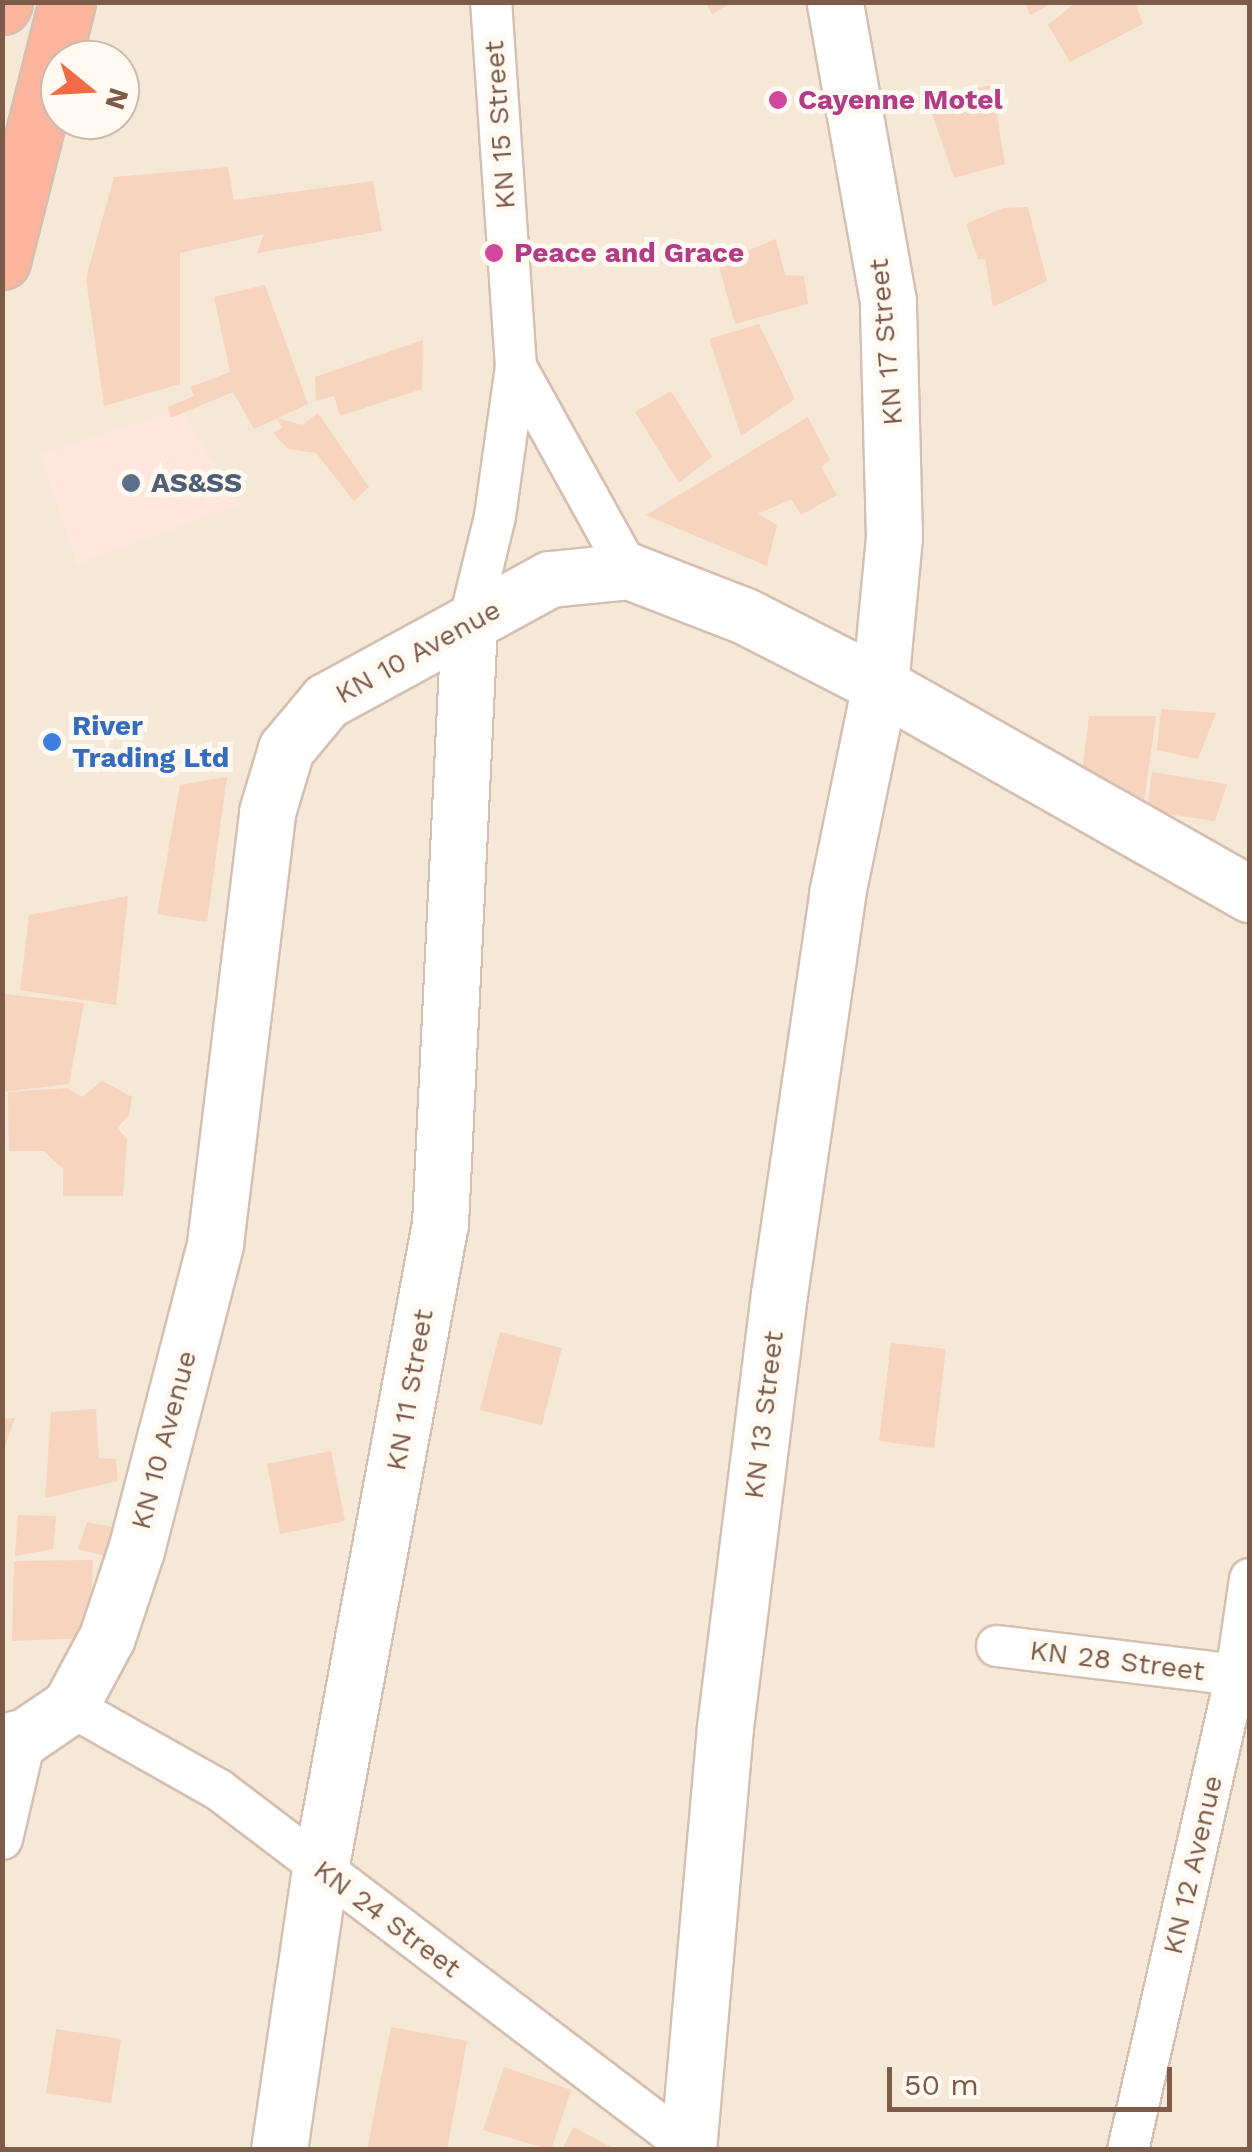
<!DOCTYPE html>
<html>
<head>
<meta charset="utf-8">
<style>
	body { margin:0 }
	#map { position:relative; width:1252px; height:2152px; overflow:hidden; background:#fef6e9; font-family:"Work Sans",sans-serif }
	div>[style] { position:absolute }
	.residential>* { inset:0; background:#f6e8d6 }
	.commercial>* { inset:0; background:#ffe6dc }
	.building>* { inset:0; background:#f6d4be }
	.roads { filter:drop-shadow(2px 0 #d4bfb0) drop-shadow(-2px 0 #d4bfb0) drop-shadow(0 2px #d4bfb0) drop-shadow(0 -2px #d4bfb0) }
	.street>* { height:40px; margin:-20px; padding:0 20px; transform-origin:20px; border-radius:20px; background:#fff }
	.secondary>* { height:55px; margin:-27.5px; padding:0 27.5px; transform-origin:27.5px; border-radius:27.5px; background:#fff }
	.highway>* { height:55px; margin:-27.5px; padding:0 27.5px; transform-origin:27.5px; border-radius:27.5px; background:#fcb59c }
	.dots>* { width:28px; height:28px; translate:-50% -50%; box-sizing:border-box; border:5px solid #fff9f1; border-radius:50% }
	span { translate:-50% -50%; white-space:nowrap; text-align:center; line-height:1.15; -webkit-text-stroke:10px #fff9f1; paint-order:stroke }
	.hotel-label { font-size:28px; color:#b23c85; font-weight:700 }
	.left { translate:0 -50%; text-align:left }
	.street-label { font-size:28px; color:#7c5b49 }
	.service-label { font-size:28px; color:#4e5e75; font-weight:700 }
	.shop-label { font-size:28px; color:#366cbe; font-weight:700 }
	.frame { position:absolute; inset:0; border:5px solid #7c5b49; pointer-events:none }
	.north { position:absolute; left:40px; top:40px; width:100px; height:100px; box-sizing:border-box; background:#fff9f1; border:2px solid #cbbaae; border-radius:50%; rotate:108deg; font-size:28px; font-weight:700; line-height:40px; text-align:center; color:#7c5b49 }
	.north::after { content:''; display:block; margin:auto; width:35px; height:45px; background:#f06b46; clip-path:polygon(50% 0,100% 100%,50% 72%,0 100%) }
	.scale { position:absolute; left:887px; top:2067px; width:285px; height:45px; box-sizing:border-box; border:5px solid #7c5b49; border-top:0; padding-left:12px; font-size:30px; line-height:35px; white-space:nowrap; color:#7c5b49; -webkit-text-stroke:8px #fff9f1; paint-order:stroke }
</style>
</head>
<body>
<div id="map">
	<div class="residential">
		<i style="clip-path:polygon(evenodd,3px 3px,1249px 3px,1249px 2149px,3px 2149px,3px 3px,60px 60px,120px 60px,120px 120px,60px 120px,60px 60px)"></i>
	</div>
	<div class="commercial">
		<i style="clip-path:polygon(181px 408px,238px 505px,77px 564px,40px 454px)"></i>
	</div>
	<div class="building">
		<i style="clip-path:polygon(705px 2px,733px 2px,712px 14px)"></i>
		<i style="clip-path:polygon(1025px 2px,1054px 2px,1030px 15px)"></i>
		<i style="clip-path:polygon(1076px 2px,1135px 2px,1143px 24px,1070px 62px,1048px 25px)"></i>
		<i style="clip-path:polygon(992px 85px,1005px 164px,954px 178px,927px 99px)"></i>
		<i style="clip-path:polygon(228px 167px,234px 200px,373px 181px,382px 231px,257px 253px,264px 234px,180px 253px,180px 384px,104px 406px,86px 278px,114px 177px)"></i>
		<i style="clip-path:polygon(1028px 207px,1047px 281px,993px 307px,985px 259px,978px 259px,966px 224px,1003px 208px)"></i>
		<i style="clip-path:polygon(776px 239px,785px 275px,804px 276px,808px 304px,735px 324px,718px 263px)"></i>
		<i style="clip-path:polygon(265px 285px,308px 404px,254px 429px,233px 392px,171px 418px,168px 407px,194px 396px,190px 387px,230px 372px,214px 297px)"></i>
		<i style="clip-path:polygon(759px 324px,795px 399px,741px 436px,709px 339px)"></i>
		<i style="clip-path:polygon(423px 340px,422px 389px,340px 416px,334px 396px,316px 401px,315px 377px)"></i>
		<i style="clip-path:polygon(671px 391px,712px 457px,679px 483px,635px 412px)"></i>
		<i style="clip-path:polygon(318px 413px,369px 487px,354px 501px,316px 453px,288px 449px,273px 433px,282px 428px,277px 418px,302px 425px)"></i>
		<i style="clip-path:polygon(808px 417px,830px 460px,821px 467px,837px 495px,801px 515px,791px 499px,758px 514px,777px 525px,767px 566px,646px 515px)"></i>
		<i style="clip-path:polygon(1161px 709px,1216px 713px,1198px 759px,1157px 750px)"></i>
		<i style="clip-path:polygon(1089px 716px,1156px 716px,1143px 809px,1081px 781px)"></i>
		<i style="clip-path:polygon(1152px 772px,1227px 784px,1215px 821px,1147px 811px)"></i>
		<i style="clip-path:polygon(227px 777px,207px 922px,157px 914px,180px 785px)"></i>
		<i style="clip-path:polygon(128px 896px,116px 1005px,20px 990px,29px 915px)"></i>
		<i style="clip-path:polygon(5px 994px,84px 1003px,69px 1084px,2px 1092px)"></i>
		<i style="clip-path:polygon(102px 1081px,132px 1097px,129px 1115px,117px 1128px,127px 1139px,123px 1196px,63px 1196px,63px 1169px,44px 1151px,9px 1151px,8px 1092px,67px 1088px,82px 1097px)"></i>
		<i style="clip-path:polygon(500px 1332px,562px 1348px,542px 1425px,480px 1410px)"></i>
		<i style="clip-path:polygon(891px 1343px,946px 1349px,934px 1448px,879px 1441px)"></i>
		<i style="clip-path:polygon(96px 1409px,99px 1458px,116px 1459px,118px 1481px,45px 1498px,51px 1412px)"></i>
		<i style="clip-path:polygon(15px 1418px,3px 1452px,2px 1452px,2px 1419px)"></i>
		<i style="clip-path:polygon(331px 1451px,345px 1521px,280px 1534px,267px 1464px)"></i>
		<i style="clip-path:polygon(18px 1515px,56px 1516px,53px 1549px,15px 1556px)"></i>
		<i style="clip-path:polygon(87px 1522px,113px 1527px,105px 1556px,78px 1549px)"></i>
		<i style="clip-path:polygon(93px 1560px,89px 1638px,12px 1641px,14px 1561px)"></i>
		<i style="clip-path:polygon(391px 2027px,467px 2041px,447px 2150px,367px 2150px)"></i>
		<i style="clip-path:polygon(56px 2029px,121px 2039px,111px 2103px,46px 2093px)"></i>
		<i style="clip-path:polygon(504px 2067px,571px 2090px,551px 2150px,483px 2130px)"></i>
		<i style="clip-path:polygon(573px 2127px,617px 2150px,562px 2150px)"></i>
	</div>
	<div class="roads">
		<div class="street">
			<i style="left:516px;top:367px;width:233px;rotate:61deg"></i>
			<i style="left:469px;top:623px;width:110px;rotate:-76.3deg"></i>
			<i style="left:495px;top:516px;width:150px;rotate:-82deg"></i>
			<i style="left:516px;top:367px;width:366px;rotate:-93.9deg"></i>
			<i style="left:997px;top:1646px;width:241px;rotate:6.9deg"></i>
			<i style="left:70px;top:1706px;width:171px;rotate:29.4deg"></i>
			<i style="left:219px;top:1790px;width:595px;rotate:37.22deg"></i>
			<i style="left:2px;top:1839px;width:106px;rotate:-76.9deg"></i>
			<i style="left:1128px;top:2150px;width:487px;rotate:-77.2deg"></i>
			<i style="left:1236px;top:1675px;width:97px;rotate:-81.7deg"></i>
		</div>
		<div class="secondary">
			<i style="left:2px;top:1742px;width:25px;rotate:-14deg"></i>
			<i style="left:26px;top:1736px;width:53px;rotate:-34.3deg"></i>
			<i style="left:70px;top:1706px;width:78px;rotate:-61.8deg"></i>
			<i style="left:107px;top:1637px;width:92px;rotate:-71.6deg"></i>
			<i style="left:136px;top:1550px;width:316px;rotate:-75.5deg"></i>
			<i style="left:215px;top:1244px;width:435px;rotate:-83.1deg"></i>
			<i style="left:267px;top:812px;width:66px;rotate:-73.2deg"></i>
			<i style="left:286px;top:749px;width:62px;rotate:-50.2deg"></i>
			<i style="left:326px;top:701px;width:255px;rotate:-28.6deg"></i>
			<i style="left:550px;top:579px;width:79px;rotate:-5.8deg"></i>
			<i style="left:629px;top:571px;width:124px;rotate:21.2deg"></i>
			<i style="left:745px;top:616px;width:152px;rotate:27.1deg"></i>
			<i style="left:880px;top:685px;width:425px;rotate:29.5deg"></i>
			<i style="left:279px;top:2150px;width:283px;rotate:-81.7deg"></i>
			<i style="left:320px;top:1870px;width:658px;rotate:-79.49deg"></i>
			<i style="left:440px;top:1223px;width:601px;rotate:-87.23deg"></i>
			<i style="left:688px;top:2150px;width:425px;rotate:-85deg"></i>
			<i style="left:725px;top:1727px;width:436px;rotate:-82.9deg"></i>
			<i style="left:779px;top:1294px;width:404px;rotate:-81.7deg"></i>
			<i style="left:837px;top:894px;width:213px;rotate:-78.4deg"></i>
			<i style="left:880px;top:685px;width:149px;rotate:-84.6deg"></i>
			<i style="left:894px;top:537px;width:236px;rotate:-91.5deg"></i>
			<i style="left:888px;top:301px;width:304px;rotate:-100.1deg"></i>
		</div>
		<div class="highway">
			<i style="left:2px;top:6px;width:4px;rotate:-63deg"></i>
			<i style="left:2px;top:261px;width:267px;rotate:-75.9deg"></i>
		</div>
	</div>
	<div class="dots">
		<i style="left:778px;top:100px;background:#d1479c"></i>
		<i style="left:494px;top:253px;background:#d1479c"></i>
		<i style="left:131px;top:483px;background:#5c6f8a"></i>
		<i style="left:52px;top:742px;background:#3f7fe0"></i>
	</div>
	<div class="hotel-label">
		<span class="left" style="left:798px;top:100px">Cayenne Motel</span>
		<span class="left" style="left:514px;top:253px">Peace and Grace</span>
	</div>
	<div class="street-label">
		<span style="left:500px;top:125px;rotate:-94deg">KN 15 Street</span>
		<span style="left:886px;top:342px;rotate:-95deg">KN 17 Street</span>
		<span style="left:418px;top:652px;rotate:-29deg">KN 10 Avenue</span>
		<span style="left:410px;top:1390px;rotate:-80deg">KN 11 Street</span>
		<span style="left:764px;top:1415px;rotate:-83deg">KN 13 Street</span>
		<span style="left:164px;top:1440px;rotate:-75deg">KN 10 Avenue</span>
		<span style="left:1117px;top:1661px;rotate:7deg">KN 28 Street</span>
		<span style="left:1193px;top:1865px;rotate:-77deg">KN 12 Avenue</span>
		<span style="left:387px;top:1919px;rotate:37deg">KN 24 Street</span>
	</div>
	<div class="service-label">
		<span class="left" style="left:151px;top:483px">AS&amp;SS</span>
	</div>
	<div class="shop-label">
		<span class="left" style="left:72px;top:742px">River<br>Trading Ltd</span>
	</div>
	<div class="frame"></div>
	<div class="north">N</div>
	<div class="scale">50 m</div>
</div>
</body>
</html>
